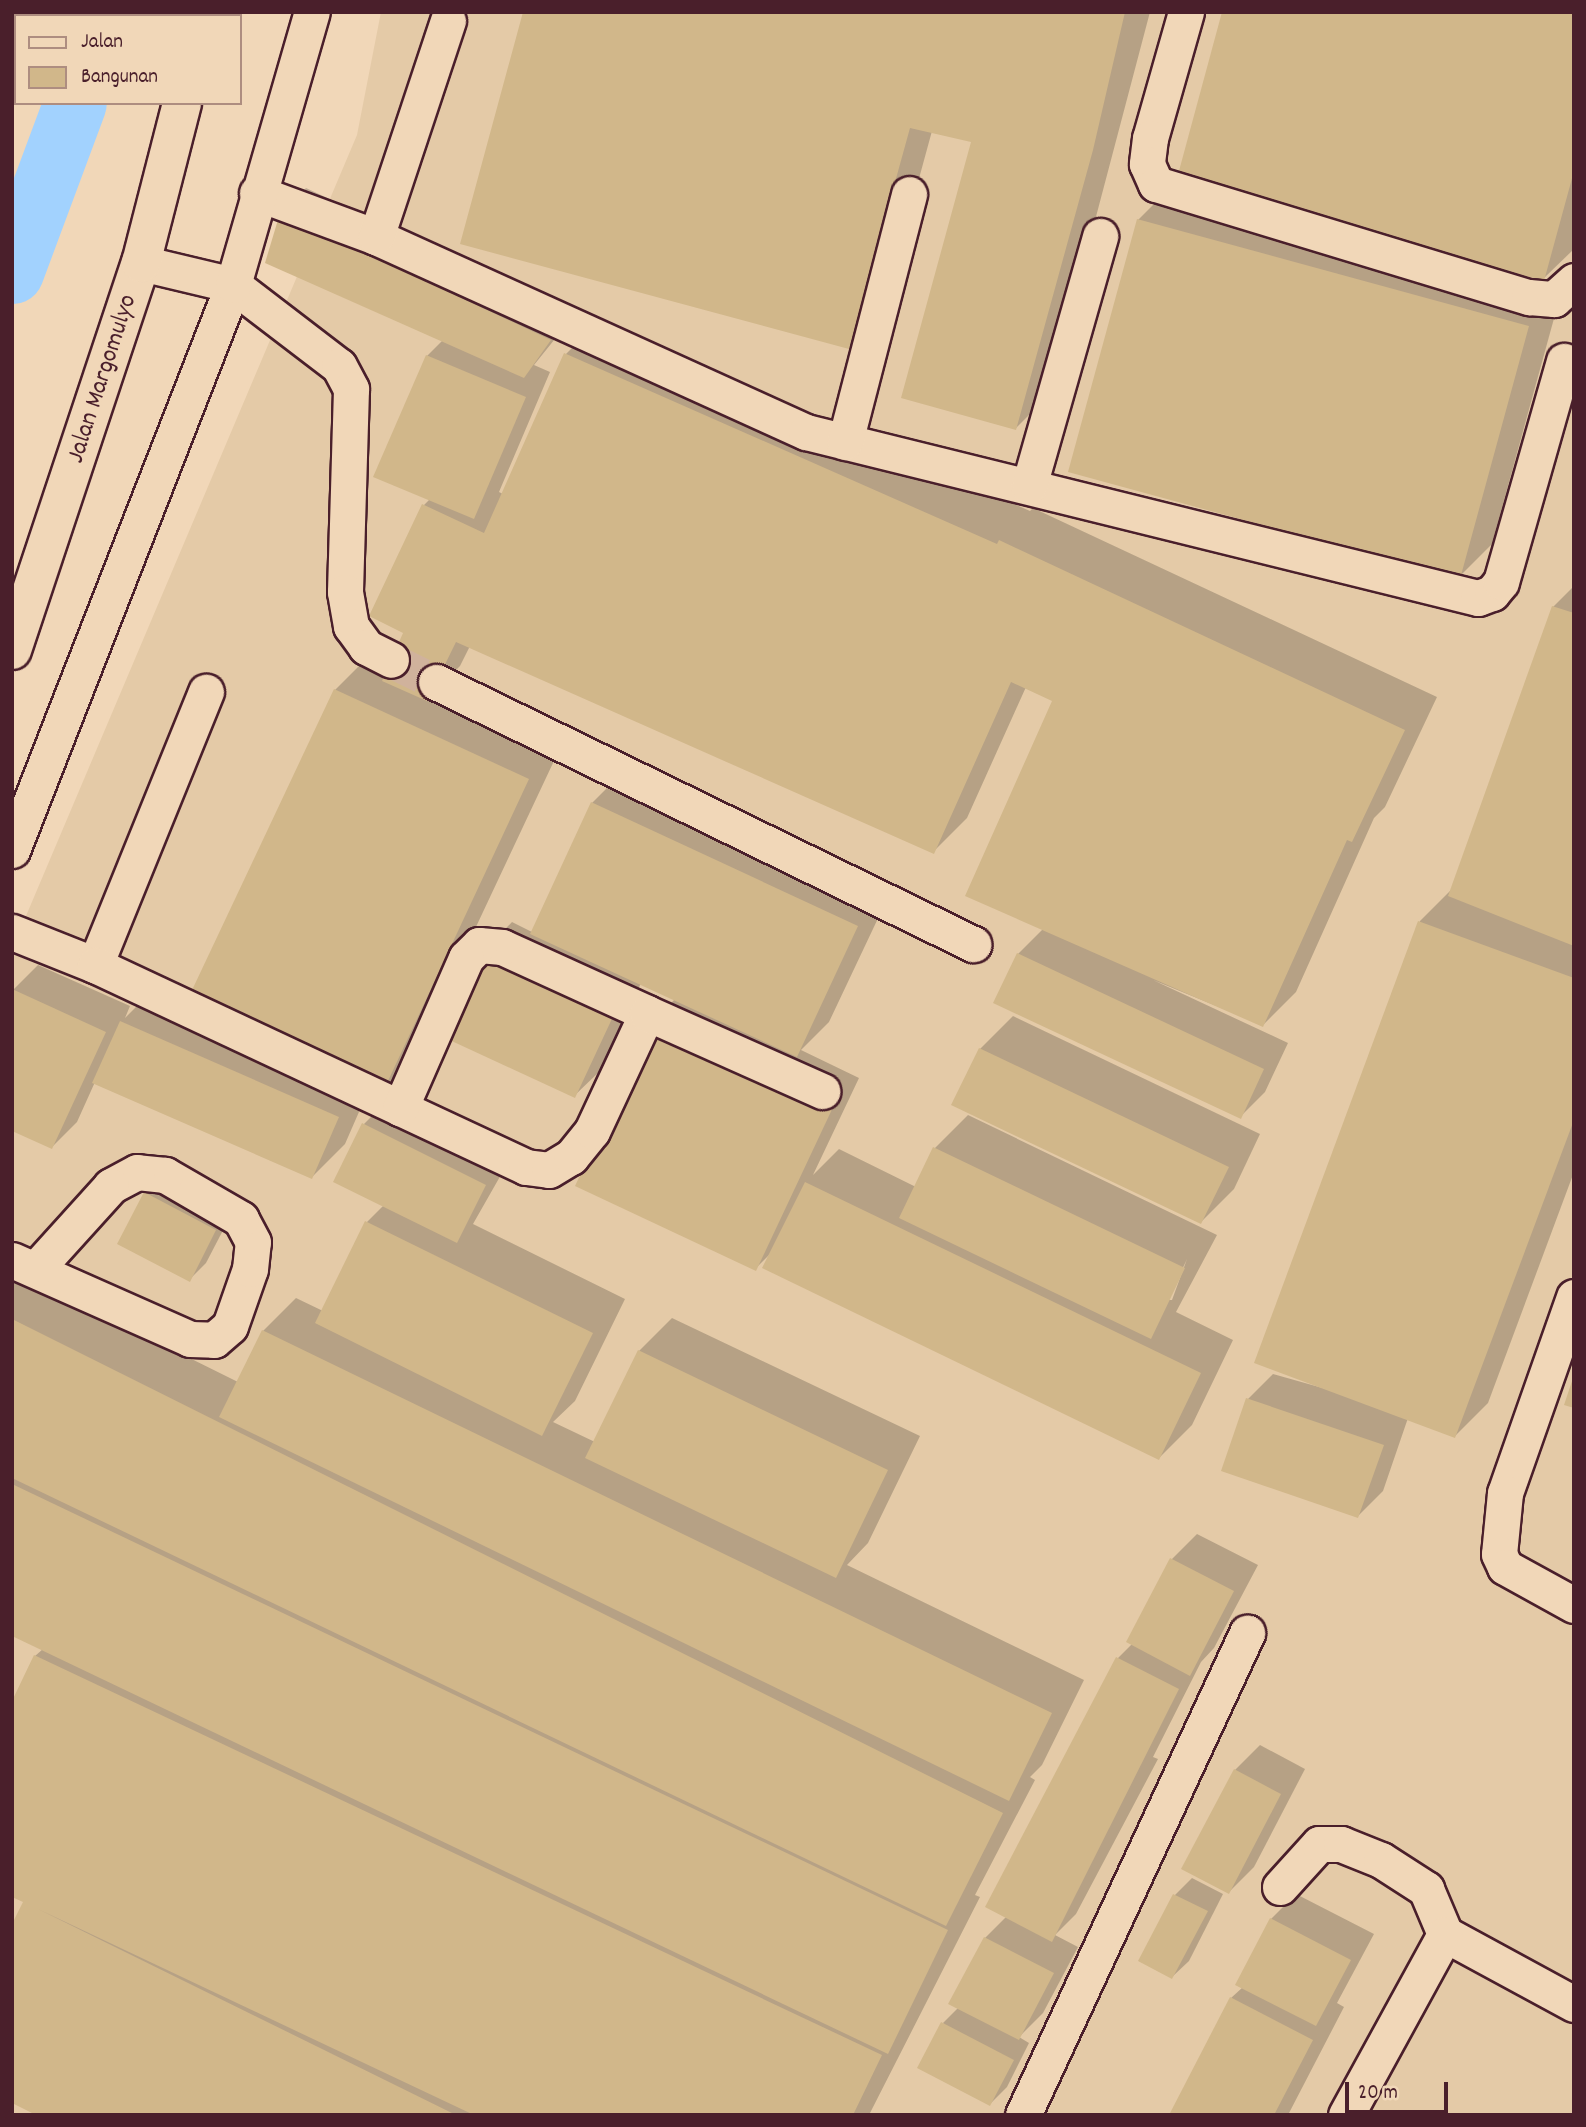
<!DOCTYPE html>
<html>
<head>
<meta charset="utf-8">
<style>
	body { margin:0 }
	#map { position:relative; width:1586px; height:2127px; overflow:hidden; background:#f1d7b8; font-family:Dekko,sans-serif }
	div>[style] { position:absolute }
	.built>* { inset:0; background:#e4caa7 }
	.shadow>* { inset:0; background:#0003 }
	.river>* { height:63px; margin:-31.5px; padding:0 31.5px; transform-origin:31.5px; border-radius:31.5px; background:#a2d2fe }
	.building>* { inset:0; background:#d1b78a }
	.minor-tunnel>* { height:35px; margin-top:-17.5px; transform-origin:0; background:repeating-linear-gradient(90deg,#d0b29c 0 35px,transparent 0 53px) }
	.roads { filter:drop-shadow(2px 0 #4a1f2b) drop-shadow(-2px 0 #4a1f2b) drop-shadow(0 2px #4a1f2b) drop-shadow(0 -2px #4a1f2b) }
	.minor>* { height:35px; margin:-17.5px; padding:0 17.5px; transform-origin:17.5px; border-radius:17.5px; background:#f1d7b8 }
	.major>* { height:38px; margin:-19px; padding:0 19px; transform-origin:19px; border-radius:19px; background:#f1d7b8 }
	span { translate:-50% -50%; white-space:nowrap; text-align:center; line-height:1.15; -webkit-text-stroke:5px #f1d7b8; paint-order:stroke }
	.street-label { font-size:26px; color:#4a1f2b }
	.frame { position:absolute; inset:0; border:14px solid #4a1f2b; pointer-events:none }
	.legend { position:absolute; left:14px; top:14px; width:228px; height:91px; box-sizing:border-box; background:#f1d7b8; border:2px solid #ae8d80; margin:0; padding:9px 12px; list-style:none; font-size:21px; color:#4a1f2b }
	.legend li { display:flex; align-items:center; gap:14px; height:35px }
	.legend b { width:35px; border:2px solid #ae8d80 }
	.scale { position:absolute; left:1345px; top:2082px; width:103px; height:32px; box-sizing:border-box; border:4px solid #4a1f2b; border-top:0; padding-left:9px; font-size:21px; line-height:24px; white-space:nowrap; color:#4a1f2b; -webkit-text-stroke:5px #f1d7b8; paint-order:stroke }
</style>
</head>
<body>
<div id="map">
	<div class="built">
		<i style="clip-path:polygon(381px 12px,1574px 12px,1574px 2115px,12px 2115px,12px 949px,357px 135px)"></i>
	</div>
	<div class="shadow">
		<i style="clip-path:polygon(525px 12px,1150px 12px,1049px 395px,1016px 428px,973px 141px,932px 131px,882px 314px,849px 347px)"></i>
		<i style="clip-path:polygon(1574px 12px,1574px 249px,1543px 279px)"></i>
		<i style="clip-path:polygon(1171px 187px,1561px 293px,1492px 544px,1459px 577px,1138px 220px)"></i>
		<i style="clip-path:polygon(306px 188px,575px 314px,534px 365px,550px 372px,499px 492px,503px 494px,566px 354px,599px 321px,1030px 511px,1033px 508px,1437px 697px,1385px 807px,1374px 818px,1296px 992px,1263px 1025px,1153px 980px,1288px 1043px,1265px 1092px,1240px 1117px,1018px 954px,1044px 928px,1054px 701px,1026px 687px,967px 818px,934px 851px,470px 646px,460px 666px,437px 689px,561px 746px,413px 1061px,380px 1094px,369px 1089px,345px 1144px,312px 1177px,95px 1082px,77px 1122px,52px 1147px,13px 990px,38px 965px,130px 1006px,125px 1018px,154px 989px,188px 1004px,335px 690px,368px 657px,390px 667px,406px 632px,424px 505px,430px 499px,427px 356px,443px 340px,281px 213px)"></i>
		<i style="clip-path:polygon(1574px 586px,1574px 1172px,1488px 1403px,1455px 1436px,1408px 1418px,1383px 1491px,1358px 1516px,1248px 1399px,1273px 1374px,1344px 1394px,1256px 1362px,1420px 921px,1452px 889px,1553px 607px)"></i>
		<i style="clip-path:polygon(evenodd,625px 770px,890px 893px,829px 1022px,801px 1050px,859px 1078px,813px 1175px,839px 1149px,916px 1187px,935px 1148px,968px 1115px,1217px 1235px,1176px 1312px,1233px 1340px,1192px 1425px,1159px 1458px,771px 1253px,755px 1269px,656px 1019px,675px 999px,641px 983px,600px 1071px,574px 1096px,487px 948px,512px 922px,532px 932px,592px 803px,625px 770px,1187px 1259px,1172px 1300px,1168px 1300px,1187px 1259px)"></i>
		<i style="clip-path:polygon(1013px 1016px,1260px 1134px,1234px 1189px,1201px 1222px,980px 1049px)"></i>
		<i style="clip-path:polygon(389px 1099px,510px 1159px,473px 1224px,625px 1299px,575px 1401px,553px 1422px,595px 1442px,639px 1351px,672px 1318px,920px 1436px,868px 1543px,847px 1565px,1084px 1680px,1042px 1765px,1030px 1777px,1035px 1780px,975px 1895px,980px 1897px,869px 2115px,40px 2115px,26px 1901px,35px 1656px,43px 1649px,12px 1635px,12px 1270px,238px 1382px,263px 1331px,296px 1298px,323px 1311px,367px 1222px,384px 1205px,364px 1124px)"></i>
		<i style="clip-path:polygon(162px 1177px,232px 1213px,206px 1263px,189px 1280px,145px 1193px)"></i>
		<i style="clip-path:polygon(1197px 1534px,1258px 1565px,1214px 1648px,1201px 1662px,1153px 1757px,1158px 1759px,1076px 1914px,1055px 1935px,1078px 1947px,1043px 2013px,1019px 2037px,1029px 2043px,1007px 2087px,990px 2104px,943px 2023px,959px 2007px,985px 1938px,1007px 1916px,987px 1907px,1118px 1658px,1132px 1644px,1128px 1642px,1172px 1559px)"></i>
		<i style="clip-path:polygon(1260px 1745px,1305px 1769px,1254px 1867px,1229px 1892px,1235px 1770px)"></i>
		<i style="clip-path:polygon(1192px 1878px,1223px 1894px,1189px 1961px,1172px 1977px,1141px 1961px,1175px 1895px)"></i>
		<i style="clip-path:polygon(1296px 1894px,1374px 1934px,1337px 2003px,1344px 2007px,1288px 2115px,1171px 2115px,1231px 1998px,1243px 1987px,1271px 1919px)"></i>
	</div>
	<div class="river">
		<i style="left:107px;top:16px;width:4px;rotate:-76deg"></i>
		<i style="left:12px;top:272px;width:180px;rotate:-69.6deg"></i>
	</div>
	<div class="building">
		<i style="clip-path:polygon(523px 12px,1125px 12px,1093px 150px,1016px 430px,901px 398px,971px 142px,910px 128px,849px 349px,460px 244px)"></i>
		<i style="clip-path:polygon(1222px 12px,1574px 12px,1574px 171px,1544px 281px,1176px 182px)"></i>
		<i style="clip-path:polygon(280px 213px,551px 340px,524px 378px,265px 263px)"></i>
		<i style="clip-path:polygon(1137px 219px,1529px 326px,1460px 579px,1068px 472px)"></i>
		<i style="clip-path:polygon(564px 353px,997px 544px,999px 540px,1405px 730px,1352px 842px,1347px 840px,1263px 1027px,965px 896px,1052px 701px,1011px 682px,934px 854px,456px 642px,427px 701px,382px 681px,403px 633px,369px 616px,422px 504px,484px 533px)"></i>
		<i style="clip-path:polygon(426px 355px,526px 397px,474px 519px,373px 477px)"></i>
		<i style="clip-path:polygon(1552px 606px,1574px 613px,1574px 946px,1448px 896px)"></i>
		<i style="clip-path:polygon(334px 689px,529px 779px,381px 1096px,185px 1005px)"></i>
		<i style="clip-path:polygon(591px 802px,858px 926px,797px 1057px,530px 934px)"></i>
		<i style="clip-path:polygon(1418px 921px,1574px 978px,1574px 1120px,1455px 1438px,1254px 1363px)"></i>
		<i style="clip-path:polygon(486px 947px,617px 1008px,575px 1098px,443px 1037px)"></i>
		<i style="clip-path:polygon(1017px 953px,1264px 1069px,1241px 1119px,993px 1003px)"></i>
		<i style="clip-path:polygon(12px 989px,106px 1032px,52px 1149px,12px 1131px)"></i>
		<i style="clip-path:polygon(654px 1018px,835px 1103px,756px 1271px,575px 1186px)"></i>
		<i style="clip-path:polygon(120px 1021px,339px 1117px,312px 1179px,92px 1083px)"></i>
		<i style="clip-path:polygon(979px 1048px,1229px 1167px,1201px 1224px,951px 1105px)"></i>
		<i style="clip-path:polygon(362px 1123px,486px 1185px,457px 1243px,333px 1182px)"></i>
		<i style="clip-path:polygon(933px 1147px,1185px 1268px,1151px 1339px,899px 1218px)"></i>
		<i style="clip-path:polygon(805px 1182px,1201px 1373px,1159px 1460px,762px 1268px)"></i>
		<i style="clip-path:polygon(144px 1192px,216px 1230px,190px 1282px,117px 1244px)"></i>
		<i style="clip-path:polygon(365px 1221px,593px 1333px,542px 1436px,315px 1323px)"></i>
		<i style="clip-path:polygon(12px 1319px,1003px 1813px,946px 1926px,12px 1478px)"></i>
		<i style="clip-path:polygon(262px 1330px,1052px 1713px,1009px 1801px,219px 1417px)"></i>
		<i style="clip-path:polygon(638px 1350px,888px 1470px,836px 1578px,585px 1458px)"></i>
		<i style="clip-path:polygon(1573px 1378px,1574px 1378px,1574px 1408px,1564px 1405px)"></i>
		<i style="clip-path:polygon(1246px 1398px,1384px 1445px,1358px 1518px,1221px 1471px)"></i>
		<i style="clip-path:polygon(12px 1484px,948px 1930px,888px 2054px,12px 1636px)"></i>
		<i style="clip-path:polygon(1170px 1558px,1234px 1591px,1190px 1676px,1126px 1642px)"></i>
		<i style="clip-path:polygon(34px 1655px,882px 2055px,853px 2115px,474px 2115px,38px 1909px,456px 2115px,36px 2115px,12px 2103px,12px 1924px,23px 1902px,12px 1897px,12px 1701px)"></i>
		<i style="clip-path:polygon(1116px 1657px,1179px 1689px,1052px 1942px,985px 1907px)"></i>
		<i style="clip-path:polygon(1234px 1769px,1281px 1794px,1229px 1894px,1181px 1869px)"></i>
		<i style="clip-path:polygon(1173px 1894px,1208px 1911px,1172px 1979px,1138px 1961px)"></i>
		<i style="clip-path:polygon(1270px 1918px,1351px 1960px,1316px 2026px,1235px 1985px)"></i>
		<i style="clip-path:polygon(984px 1937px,1054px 1973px,1019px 2040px,948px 2004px)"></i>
		<i style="clip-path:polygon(1230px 1997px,1313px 2040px,1274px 2115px,1169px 2115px)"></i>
		<i style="clip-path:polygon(941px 2022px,1014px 2060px,990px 2106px,917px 2068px)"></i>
	</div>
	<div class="minor-tunnel">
		<i style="left:391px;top:660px;width:50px;rotate:26.1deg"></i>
	</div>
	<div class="roads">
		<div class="minor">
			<i style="left:1186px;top:12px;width:131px;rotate:105.9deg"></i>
			<i style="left:1150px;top:138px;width:26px;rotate:97deg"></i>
			<i style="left:1147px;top:164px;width:22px;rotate:66deg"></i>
			<i style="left:1156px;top:184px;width:390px;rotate:16.9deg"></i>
			<i style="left:1529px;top:297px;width:25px;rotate:5deg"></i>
			<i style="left:1554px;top:299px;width:27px;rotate:-42deg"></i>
			<i style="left:257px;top:193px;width:127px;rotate:20.3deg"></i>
			<i style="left:376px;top:237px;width:472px;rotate:24.4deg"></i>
			<i style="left:806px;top:432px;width:692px;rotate:13.88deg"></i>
			<i style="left:1478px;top:598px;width:15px;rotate:-20deg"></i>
			<i style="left:1492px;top:593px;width:14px;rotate:-51deg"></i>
			<i style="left:1501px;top:582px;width:230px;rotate:-74.1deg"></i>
			<i style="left:376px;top:237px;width:228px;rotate:-71.6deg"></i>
			<i style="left:141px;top:263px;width:95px;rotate:13.4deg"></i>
			<i style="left:233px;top:285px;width:133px;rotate:37.4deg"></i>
			<i style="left:339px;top:366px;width:26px;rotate:62deg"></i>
			<i style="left:351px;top:389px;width:203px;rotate:91.7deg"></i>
			<i style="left:345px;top:592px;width:35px;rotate:80deg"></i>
			<i style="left:351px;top:626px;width:26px;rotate:54deg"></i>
			<i style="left:366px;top:647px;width:28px;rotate:27deg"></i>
			<i style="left:845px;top:442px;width:256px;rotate:-75.5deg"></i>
			<i style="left:1029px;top:486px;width:260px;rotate:-74.1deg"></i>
			<i style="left:436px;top:682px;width:598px;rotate:26.01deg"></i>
			<i style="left:12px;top:850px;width:607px;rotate:-68.64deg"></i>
			<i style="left:233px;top:285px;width:284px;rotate:-73.9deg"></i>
			<i style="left:12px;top:932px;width:89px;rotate:21.7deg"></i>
			<i style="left:95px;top:965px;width:295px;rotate:-67.9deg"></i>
			<i style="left:95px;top:965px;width:337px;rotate:25.1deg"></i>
			<i style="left:400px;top:1108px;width:139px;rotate:25.1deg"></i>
			<i style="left:526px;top:1167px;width:23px;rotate:7deg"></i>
			<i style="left:549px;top:1170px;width:26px;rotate:-31deg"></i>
			<i style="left:571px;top:1157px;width:33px;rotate:-51deg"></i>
			<i style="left:592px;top:1131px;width:130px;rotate:-65deg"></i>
			<i style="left:647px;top:1013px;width:159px;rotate:-155.5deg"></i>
			<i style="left:502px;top:947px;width:23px;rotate:-175deg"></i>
			<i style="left:479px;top:945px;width:18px;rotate:135deg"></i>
			<i style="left:466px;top:958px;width:164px;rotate:113.7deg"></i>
			<i style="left:647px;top:1013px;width:192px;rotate:24deg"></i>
			<i style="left:12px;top:1260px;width:195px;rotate:23.9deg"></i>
			<i style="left:190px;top:1339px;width:24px;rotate:2deg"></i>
			<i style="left:214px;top:1340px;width:21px;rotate:-41deg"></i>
			<i style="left:230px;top:1326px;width:60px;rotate:-70.7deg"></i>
			<i style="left:250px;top:1269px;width:27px;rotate:-84deg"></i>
			<i style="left:253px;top:1242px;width:26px;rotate:-118deg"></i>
			<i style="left:241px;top:1219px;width:88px;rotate:-149.9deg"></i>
			<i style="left:165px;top:1175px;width:28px;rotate:-174deg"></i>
			<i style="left:137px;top:1172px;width:30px;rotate:152deg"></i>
			<i style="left:111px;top:1186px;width:112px;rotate:132.1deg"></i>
			<i style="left:1574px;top:1297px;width:208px;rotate:109.4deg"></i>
			<i style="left:1505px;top:1493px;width:61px;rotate:95.6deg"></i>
			<i style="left:1499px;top:1554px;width:14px;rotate:65deg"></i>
			<i style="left:1505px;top:1567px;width:79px;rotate:28.8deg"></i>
			<i style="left:1280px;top:1887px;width:58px;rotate:-47.8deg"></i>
			<i style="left:1319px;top:1844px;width:22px"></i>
			<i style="left:1341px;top:1844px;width:43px;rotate:21.8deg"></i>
			<i style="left:1381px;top:1860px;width:54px;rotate:32.8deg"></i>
			<i style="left:1426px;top:1889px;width:49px;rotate:67.1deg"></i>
			<i style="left:1445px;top:1934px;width:147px;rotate:28.5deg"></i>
			<i style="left:1023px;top:2115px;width:532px;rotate:-65.07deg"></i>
			<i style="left:1346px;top:2115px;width:206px;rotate:-61.3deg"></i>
		</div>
		<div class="major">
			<i style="left:204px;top:16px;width:4px;rotate:-76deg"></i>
			<i style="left:12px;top:650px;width:408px;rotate:-71.6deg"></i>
			<i style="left:141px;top:263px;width:165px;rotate:-75.6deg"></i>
		</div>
	</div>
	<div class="street-label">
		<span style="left:103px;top:379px;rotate:-72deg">Jalan Margomulyo</span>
	</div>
	<div class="frame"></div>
	<ul class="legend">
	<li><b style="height:9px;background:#f1d7b8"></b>Jalan</li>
	<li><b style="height:19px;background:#d1b78a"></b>Bangunan</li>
	</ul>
	<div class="scale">20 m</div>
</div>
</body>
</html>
